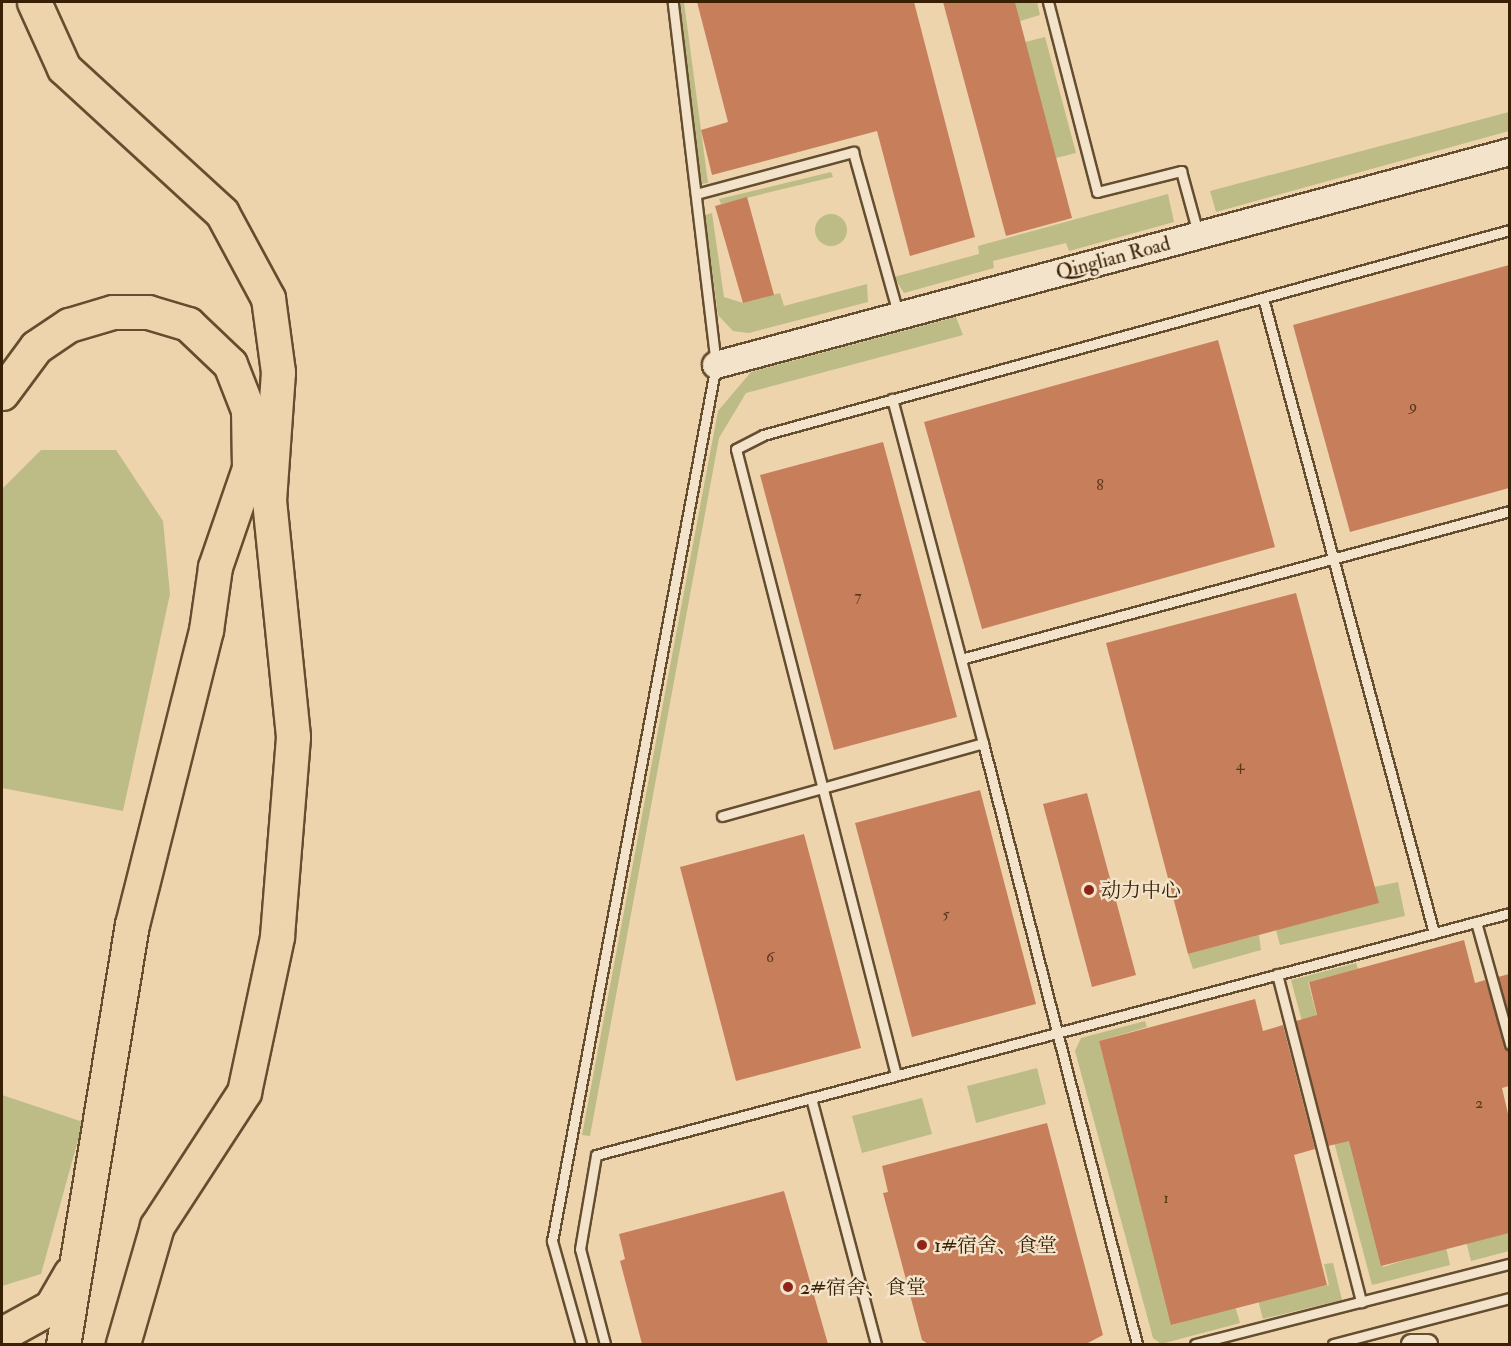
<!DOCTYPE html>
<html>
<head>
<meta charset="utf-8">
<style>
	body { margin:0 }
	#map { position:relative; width:1511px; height:1346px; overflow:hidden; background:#edd4ad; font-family:"IM FELL Double Pica","Noto Serif SC",serif }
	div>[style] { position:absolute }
	.green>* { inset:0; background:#bdbb86 }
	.round { border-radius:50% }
	.building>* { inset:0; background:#c77f5b }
	.roads { filter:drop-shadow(2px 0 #654d2f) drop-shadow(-2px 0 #654d2f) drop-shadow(0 2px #654d2f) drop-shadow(0 -2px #654d2f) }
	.lane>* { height:9px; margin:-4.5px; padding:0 4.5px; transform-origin:4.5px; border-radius:4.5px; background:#f3e3ca }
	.street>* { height:18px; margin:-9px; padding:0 9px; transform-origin:9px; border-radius:9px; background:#f3e3ca }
	.secondary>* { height:26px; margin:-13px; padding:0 13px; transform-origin:13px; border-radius:13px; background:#f3e3ca }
	.highway>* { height:33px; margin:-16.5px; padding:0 16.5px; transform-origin:16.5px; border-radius:16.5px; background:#edd4ad }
	.dots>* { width:16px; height:16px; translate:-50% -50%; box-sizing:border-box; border:3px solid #f3e3ca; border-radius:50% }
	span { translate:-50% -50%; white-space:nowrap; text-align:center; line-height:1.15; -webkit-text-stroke:4.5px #f3e3ca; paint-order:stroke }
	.number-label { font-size:16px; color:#5c381a }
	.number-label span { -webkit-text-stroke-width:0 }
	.street-label { font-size:20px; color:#382005 }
	.poi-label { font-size:20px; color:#382005 }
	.left { translate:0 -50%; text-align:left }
	.frame { position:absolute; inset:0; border:3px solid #382005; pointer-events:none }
</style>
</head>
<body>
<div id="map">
	<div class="green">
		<i style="clip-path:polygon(678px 2px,684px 2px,708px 183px,700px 184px)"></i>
		<i style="clip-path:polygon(1015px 2px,1037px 2px,1040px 15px,1020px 21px)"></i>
		<i style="clip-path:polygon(1045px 37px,1076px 153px,1056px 158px,1025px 42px)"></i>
		<i style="clip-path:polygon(1509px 112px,1509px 131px,1216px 212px,1210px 191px)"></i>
		<i style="clip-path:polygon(831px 172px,833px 177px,721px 204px,719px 199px)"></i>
		<i style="clip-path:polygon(1168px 194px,1174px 222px,1069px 251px,1066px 243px,993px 261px,994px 268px,904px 293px,894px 277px,979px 254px,978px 246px)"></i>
		<i style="clip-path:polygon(712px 213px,724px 297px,743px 303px,780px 293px,784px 306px,867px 284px,868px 302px,749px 333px,733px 331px,718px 315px,705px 215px)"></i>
		<i class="round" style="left:815px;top:214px;width:32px;height:32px"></i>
		<i style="clip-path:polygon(956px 317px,963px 335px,746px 393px,719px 438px,590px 1136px,582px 1135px,718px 411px,751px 372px)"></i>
		<i style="clip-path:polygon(41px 450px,116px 450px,163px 521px,170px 594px,123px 811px,2px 788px,2px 489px)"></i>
		<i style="clip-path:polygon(1398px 882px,1405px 916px,1280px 945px,1276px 930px,1378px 903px,1374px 887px)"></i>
		<i style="clip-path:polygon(1259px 935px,1261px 950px,1193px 969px,1188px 954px)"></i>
		<i style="clip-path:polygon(1356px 963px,1358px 969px,1308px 982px,1383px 1267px,1446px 1247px,1450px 1265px,1372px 1285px,1291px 980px)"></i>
		<i style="clip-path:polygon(1145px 1021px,1147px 1027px,1099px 1041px,1172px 1325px,1235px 1306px,1240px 1323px,1161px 1344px,1153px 1338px,1075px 1051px,1081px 1038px)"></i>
		<i style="clip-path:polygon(1037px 1068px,1046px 1104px,976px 1123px,967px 1086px)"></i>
		<i style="clip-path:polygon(2px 1095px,83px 1122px,41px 1274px,2px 1286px)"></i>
		<i style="clip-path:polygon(922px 1098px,932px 1134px,862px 1153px,852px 1116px)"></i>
		<i style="clip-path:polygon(1509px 1233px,1509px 1251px,1471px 1261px,1466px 1241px)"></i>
		<i style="clip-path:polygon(1333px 1263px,1342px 1300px,1263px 1319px,1258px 1300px,1329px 1285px,1324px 1264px)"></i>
	</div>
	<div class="building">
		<i style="clip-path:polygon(697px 2px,914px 2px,975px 237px,910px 256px,877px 131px,712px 175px,701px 130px,728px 122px)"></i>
		<i style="clip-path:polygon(943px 2px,1015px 2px,1072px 218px,1006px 236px)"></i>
		<i style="clip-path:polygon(747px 197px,774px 295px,743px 303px,715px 206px)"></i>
		<i style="clip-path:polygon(1509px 265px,1509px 488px,1350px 532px,1293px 325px)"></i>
		<i style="clip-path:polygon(1218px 340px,1275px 547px,982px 629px,924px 422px)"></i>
		<i style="clip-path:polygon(883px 442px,957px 717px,834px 750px,760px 475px)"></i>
		<i style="clip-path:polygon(1296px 593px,1379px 903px,1188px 954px,1106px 643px)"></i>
		<i style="clip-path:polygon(980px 790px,1036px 1004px,912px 1037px,855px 823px)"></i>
		<i style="clip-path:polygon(1087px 793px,1136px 975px,1092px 987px,1043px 804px)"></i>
		<i style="clip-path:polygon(804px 834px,861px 1048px,736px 1081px,680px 867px)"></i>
		<i style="clip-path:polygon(1464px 940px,1475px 983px,1485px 980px,1509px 1051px,1509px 1086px,1502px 1088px,1509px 1118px,1509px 1233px,1381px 1266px,1349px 1141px,1328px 1146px,1296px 1021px,1317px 1015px,1309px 982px)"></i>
		<i style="clip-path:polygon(1509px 974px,1509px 1017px,1498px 977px)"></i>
		<i style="clip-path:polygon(1255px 999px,1263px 1031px,1283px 1025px,1315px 1149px,1294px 1155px,1327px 1285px,1171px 1325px,1099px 1041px)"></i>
		<i style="clip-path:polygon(1047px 1123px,1103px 1335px,1086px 1344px,928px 1344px,922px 1340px,883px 1193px,888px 1192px,882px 1166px)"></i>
		<i style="clip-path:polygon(784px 1191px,828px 1344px,642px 1344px,620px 1261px,625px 1259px,619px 1234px)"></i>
	</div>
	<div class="roads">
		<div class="lane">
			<i style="left:1048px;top:2px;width:196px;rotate:75.5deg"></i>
			<i style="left:1097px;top:192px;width:87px;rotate:-14deg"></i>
			<i style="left:1181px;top:171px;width:64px;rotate:74.7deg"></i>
			<i style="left:696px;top:194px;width:163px;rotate:-15deg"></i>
			<i style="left:853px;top:152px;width:167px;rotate:74.4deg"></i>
			<i style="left:1263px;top:298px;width:658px;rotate:74.93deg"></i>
			<i style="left:961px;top:659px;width:569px;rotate:-15.09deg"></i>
			<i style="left:983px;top:743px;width:620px;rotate:75.63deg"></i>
			<i style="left:722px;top:816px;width:271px;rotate:-15.6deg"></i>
			<i style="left:983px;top:743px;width:356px;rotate:-104.8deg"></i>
			<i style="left:1476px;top:922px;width:127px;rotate:74.4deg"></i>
			<i style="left:1277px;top:974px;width:339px;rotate:75.6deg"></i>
			<i style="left:896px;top:1075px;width:646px;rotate:-104.34deg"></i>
			<i style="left:736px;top:449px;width:30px;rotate:-27deg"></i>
			<i style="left:763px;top:435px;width:775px;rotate:-15.35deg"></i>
			<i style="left:811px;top:1098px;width:254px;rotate:75.2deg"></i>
			<i style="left:581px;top:1344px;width:107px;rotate:-105.7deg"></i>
			<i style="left:552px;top:1241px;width:891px;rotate:-79.4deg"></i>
			<i style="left:716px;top:365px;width:366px;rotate:-96.8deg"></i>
			<i style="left:605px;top:1344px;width:98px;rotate:-104.7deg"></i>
			<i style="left:580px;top:1249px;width:95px;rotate:-80.3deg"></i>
			<i style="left:596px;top:1155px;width:945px;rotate:-14.83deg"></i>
			<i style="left:1195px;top:1344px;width:325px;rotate:-14.3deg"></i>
			<i style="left:1333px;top:1344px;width:183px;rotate:-14.6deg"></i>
		</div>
		<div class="street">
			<i style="left:1411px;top:1344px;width:17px"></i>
		</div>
		<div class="secondary">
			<i style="left:716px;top:365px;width:822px;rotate:-15.02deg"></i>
		</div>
		<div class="highway">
			<i style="left:34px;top:2px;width:72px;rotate:65.6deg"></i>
			<i style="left:64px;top:68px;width:214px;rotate:42.5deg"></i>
			<i style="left:222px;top:213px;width:97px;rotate:61.6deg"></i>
			<i style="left:268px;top:298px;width:75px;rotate:82.3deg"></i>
			<i style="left:278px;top:372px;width:128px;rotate:94deg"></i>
			<i style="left:269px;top:500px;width:238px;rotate:84.2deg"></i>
			<i style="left:293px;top:737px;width:201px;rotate:94.6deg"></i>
			<i style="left:277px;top:937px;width:158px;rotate:102deg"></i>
			<i style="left:244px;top:1092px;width:160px;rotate:123deg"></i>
			<i style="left:157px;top:1226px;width:123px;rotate:106.1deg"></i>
			<i style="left:2px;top:393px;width:57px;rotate:-53.5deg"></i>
			<i style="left:36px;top:347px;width:40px;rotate:-34deg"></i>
			<i style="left:69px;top:325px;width:46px;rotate:-16.5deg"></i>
			<i style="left:113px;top:312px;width:35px"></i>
			<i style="left:148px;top:312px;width:42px;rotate:16.7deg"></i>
			<i style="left:188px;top:324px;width:58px;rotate:43.6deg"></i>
			<i style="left:230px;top:364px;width:49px;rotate:68.6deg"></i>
			<i style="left:248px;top:410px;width:58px;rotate:89deg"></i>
			<i style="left:249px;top:468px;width:105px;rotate:109deg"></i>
			<i style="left:215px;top:567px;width:64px;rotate:98.1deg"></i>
			<i style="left:206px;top:630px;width:303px;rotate:104.1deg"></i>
			<i style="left:132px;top:924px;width:426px;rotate:99.3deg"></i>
			<i style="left:2px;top:1334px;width:56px;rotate:-28.9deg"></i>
			<i style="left:51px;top:1307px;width:39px;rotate:-60deg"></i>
		</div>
	</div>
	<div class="dots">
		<i style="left:1089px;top:890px;background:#8f2418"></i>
		<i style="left:922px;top:1245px;background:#8f2418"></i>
		<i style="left:788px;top:1287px;background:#8f2418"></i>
	</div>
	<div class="number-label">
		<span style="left:1413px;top:406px">9</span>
		<span style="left:1100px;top:485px">8</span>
		<span style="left:858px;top:596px">7</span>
		<span style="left:1240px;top:765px">4</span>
		<span style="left:946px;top:914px">5</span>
		<span style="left:770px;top:957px">6</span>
		<span style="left:1479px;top:1103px">2</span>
		<span style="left:1166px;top:1198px">1</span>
	</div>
	<div class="street-label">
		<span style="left:1113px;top:258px;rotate:-15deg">Qinglian Road</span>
	</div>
	<div class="poi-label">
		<span class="left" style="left:1101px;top:890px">动力中心</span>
		<span class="left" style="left:934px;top:1245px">1#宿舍、食堂</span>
		<span class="left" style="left:800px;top:1287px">2#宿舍、食堂</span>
	</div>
	<div class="frame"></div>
</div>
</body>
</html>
